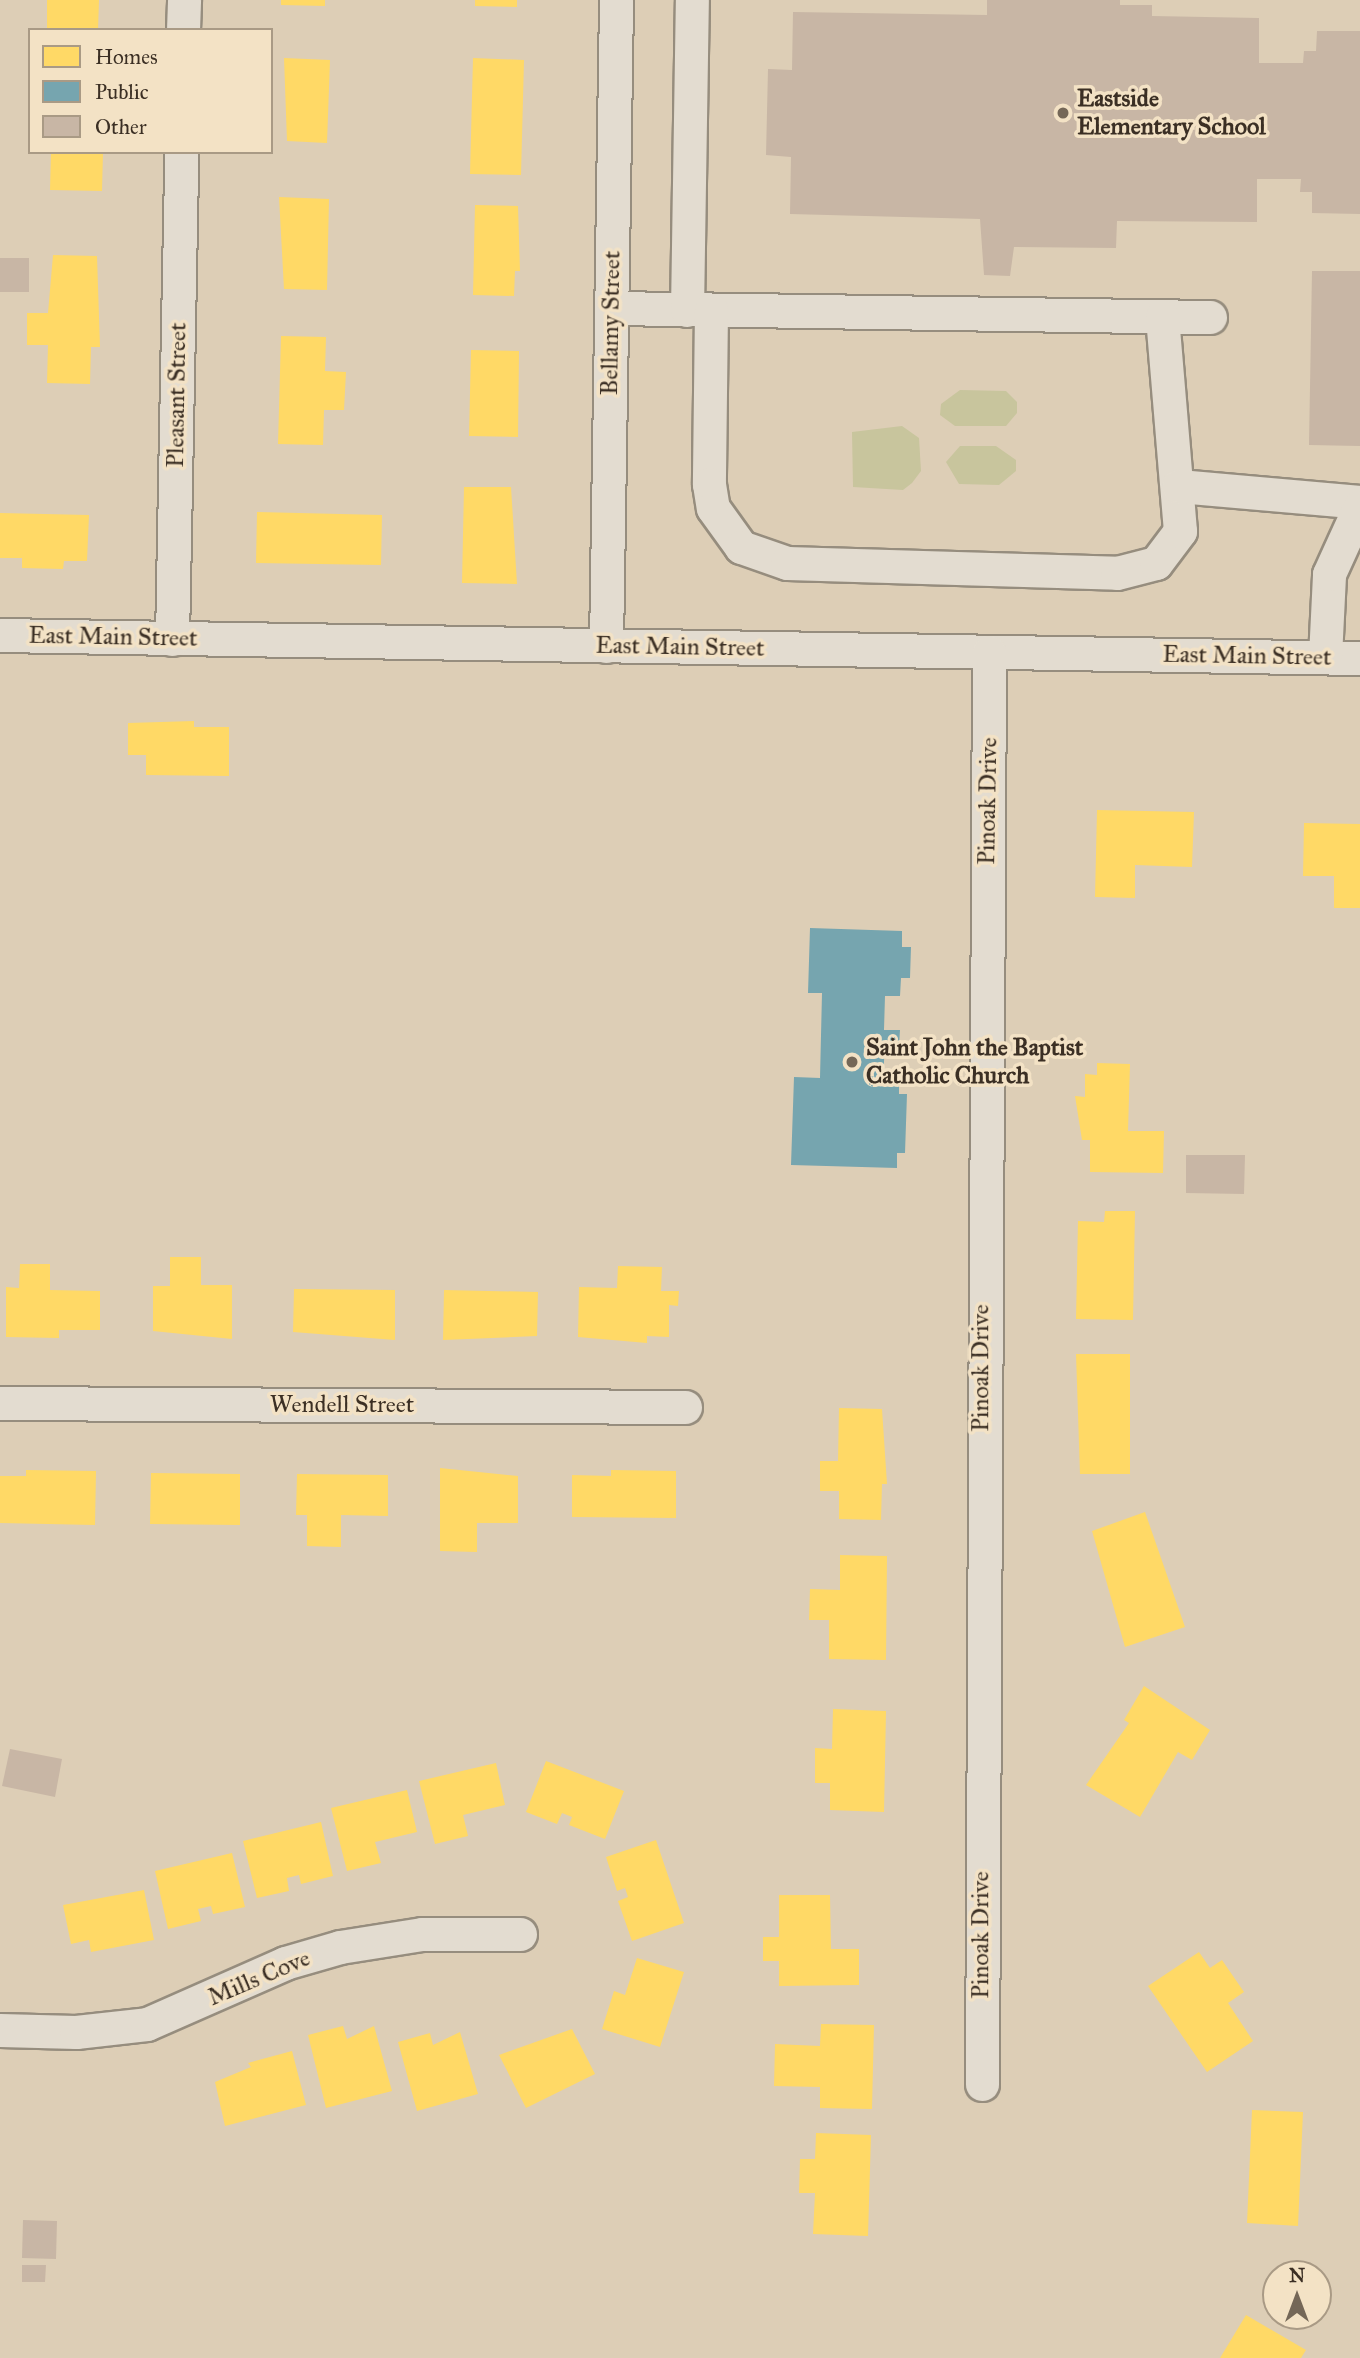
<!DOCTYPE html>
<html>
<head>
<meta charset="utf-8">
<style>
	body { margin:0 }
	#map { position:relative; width:1360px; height:2358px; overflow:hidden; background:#ddceb6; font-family:"IM FELL Great Primer",serif }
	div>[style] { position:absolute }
	.green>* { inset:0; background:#c8c59d }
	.homes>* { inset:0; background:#ffd966 }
	.public>* { inset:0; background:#76a5af }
	.building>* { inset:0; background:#c8b6a5 }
	.roads { filter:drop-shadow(2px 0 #968d7e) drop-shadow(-2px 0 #968d7e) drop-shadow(0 2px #968d7e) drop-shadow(0 -2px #968d7e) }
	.minor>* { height:33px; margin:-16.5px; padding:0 16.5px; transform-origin:16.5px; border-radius:16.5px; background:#e3dcd0 }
	.dots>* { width:19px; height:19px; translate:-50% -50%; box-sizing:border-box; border:4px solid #f3e2c5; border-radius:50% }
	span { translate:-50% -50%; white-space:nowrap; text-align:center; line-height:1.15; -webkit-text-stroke:7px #f3e2c5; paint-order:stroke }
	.poi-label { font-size:24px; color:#3b2f24; font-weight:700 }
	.left { translate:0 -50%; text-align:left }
	.street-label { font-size:24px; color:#3b2f24 }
	.legend { position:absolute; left:28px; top:28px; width:245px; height:126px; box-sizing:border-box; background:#f3e2c5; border:2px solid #a99a85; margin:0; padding:9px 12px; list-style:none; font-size:21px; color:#3b2f24 }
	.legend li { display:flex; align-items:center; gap:14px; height:35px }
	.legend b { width:35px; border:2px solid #a99a85 }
	.north { position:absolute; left:1262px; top:2260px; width:70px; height:70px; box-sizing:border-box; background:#f3e2c5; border:2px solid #a99a85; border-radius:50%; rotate:0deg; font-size:19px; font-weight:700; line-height:28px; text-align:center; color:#3b2f24 }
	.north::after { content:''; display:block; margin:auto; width:24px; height:32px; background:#746757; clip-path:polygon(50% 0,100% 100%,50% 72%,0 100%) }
</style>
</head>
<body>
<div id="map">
	<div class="green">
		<i style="clip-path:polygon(960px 390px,1006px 391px,1017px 402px,1017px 413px,1006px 426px,955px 426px,940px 415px,941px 404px)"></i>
		<i style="clip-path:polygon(902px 426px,919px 438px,921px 471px,912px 483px,903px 490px,853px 487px,852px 432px)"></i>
		<i style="clip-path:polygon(960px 446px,996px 446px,1016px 460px,1016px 471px,999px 485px,959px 484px,946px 462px)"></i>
	</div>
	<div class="homes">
		<i style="clip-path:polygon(47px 0,99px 0,98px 30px,47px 30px)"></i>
		<i style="clip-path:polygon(281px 0,325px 0,325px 6px,281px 5px)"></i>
		<i style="clip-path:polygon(475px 0,517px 0,517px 7px,475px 6px)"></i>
		<i style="clip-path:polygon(284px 58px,330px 60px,327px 143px,287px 141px)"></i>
		<i style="clip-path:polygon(473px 58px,524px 60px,521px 175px,470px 174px)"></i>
		<i style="clip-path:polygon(51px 152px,103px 152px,102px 191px,50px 190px)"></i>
		<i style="clip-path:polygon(279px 197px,329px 199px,327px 290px,284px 289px)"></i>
		<i style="clip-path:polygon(475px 205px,518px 206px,520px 271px,515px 271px,514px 296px,473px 295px)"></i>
		<i style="clip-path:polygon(53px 255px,97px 256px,100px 347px,91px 347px,90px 384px,47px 383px,48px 345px,27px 345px,27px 313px,48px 313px)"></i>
		<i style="clip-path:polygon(281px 336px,326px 337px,325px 371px,346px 372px,344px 410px,324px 410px,323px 445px,278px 444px)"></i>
		<i style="clip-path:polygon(471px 350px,519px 351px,518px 437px,469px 436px)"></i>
		<i style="clip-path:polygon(464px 487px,511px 487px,517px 584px,462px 583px)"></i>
		<i style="clip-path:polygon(257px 512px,382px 515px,381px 565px,256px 563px)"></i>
		<i style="clip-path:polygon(0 513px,89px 515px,87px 561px,64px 561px,63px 569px,22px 568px,22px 558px,0 558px)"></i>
		<i style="clip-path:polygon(194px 721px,194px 727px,229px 727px,229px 776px,146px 775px,146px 755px,128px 755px,128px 723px)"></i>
		<i style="clip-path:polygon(1097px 810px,1194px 812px,1192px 867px,1135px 865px,1135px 898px,1095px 897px)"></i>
		<i style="clip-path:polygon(1304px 823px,1360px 824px,1360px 908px,1334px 908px,1334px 876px,1303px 876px)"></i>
		<i style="clip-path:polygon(1097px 1063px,1130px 1064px,1128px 1131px,1164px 1131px,1163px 1173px,1090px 1172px,1090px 1140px,1082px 1140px,1075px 1096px,1085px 1097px,1085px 1074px,1097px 1075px)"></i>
		<i style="clip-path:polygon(1105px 1211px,1135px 1211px,1133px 1320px,1076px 1319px,1078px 1221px,1104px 1222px)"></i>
		<i style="clip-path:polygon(170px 1257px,201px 1257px,201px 1285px,232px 1285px,232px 1339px,153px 1331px,153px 1286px,170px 1286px)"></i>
		<i style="clip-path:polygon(20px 1264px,50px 1264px,50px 1290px,100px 1291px,100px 1330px,59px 1330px,59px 1338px,6px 1337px,6px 1287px,19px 1288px)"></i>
		<i style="clip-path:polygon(618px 1266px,662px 1267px,661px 1291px,679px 1291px,678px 1306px,669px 1305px,669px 1337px,647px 1336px,647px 1343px,578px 1337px,579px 1287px,617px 1288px)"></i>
		<i style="clip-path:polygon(294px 1289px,395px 1290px,395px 1340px,293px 1332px)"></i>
		<i style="clip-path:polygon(444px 1290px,538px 1292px,537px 1336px,443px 1340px)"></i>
		<i style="clip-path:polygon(1076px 1354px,1130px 1354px,1130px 1474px,1080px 1474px)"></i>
		<i style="clip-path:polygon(839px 1408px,882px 1409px,887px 1484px,882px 1484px,881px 1520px,839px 1519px,839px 1491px,820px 1491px,820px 1461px,838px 1461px)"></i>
		<i style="clip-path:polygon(440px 1468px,518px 1476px,518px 1523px,477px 1523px,477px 1552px,440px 1551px)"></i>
		<i style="clip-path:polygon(26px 1470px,96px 1471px,95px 1525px,0 1523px,0 1476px,26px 1476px)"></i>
		<i style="clip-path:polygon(611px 1470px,676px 1471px,676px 1518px,572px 1517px,572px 1475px,611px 1476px)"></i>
		<i style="clip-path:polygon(151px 1473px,240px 1474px,240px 1525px,150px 1524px)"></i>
		<i style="clip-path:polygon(297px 1474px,388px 1475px,388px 1516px,341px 1515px,341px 1547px,307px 1546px,307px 1515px,296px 1515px)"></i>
		<i style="clip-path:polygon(1145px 1512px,1185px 1627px,1125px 1647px,1092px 1531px)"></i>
		<i style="clip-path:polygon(840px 1555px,887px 1556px,886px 1660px,829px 1659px,829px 1620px,809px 1620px,810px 1589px,840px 1590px)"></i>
		<i style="clip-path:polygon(1144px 1686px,1210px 1730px,1192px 1760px,1178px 1752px,1140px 1817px,1086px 1785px,1129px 1723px,1124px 1720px)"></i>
		<i style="clip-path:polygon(833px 1709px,886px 1711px,884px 1812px,830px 1810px,830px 1783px,815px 1783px,815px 1748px,832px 1749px)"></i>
		<i style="clip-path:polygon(546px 1761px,624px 1791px,605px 1839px,569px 1825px,572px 1817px,562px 1813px,557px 1824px,526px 1812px)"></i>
		<i style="clip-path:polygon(496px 1763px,505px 1805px,463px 1815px,468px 1836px,435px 1844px,419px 1781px)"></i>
		<i style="clip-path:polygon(407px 1790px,417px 1832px,375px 1842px,381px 1863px,347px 1871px,331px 1808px)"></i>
		<i style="clip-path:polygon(321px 1822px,333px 1876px,301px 1884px,299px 1875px,287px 1878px,289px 1891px,257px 1898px,243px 1841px)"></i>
		<i style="clip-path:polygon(656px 1840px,684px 1923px,632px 1941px,618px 1901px,628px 1897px,625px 1888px,617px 1891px,606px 1857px)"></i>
		<i style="clip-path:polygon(232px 1853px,245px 1907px,213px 1914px,211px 1906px,198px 1909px,201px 1921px,168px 1929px,155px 1871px)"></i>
		<i style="clip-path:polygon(144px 1890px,154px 1940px,91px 1952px,89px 1940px,71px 1944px,63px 1905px)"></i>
		<i style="clip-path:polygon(779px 1895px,830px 1895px,831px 1949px,859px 1949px,859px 1985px,779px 1986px,779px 1961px,763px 1961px,763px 1937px,779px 1937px)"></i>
		<i style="clip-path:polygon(1199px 1952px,1210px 1968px,1222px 1960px,1244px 1992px,1228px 2003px,1253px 2041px,1207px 2072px,1148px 1986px)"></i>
		<i style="clip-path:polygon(637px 1958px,684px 1972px,660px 2047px,602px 2029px,614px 1991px,625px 1995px)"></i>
		<i style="clip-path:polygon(821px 2024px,874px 2025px,872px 2109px,820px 2108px,820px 2087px,774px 2086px,775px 2044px,820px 2046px)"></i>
		<i style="clip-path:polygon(343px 2026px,347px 2039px,374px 2026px,392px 2091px,326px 2108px,308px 2035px)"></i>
		<i style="clip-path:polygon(572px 2029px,595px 2074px,526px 2108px,499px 2055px)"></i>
		<i style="clip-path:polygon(460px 2032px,478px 2094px,417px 2111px,398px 2042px,430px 2033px,433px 2045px)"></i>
		<i style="clip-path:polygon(292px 2051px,306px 2105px,225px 2126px,215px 2082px,251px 2067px,248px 2063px)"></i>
		<i style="clip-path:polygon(1252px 2110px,1303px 2112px,1298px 2226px,1247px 2223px)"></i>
		<i style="clip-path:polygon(816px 2133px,871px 2135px,868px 2236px,813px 2234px,815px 2193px,799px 2193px,800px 2159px,815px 2159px)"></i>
		<i style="clip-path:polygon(1246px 2315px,1306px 2350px,1301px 2358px,1220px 2358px)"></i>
	</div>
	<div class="public">
		<i style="clip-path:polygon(810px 928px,902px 931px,902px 947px,911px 947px,910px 978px,901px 978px,900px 996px,885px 996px,884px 1030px,900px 1030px,899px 1046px,885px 1045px,883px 1078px,899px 1078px,899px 1094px,907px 1094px,905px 1153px,897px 1153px,897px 1168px,791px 1165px,794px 1077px,820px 1078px,822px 993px,808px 993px)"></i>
	</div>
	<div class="building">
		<i style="clip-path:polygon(987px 0,1120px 0,1120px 5px,1152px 5px,1152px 16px,1259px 18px,1259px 63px,1303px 63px,1304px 51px,1316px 51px,1317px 31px,1360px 31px,1360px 214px,1312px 213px,1312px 192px,1300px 192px,1301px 179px,1257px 179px,1257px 222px,1117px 221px,1116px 248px,1014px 247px,1010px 276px,984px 275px,980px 219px,790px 214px,791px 157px,766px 155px,768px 69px,792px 70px,793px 12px,987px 15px)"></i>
		<i style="clip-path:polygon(0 258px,29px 258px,29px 292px,0 292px)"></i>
		<i style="clip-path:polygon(1312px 271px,1360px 271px,1360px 446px,1309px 445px)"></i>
		<i style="clip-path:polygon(1186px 1155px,1245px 1155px,1244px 1194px,1186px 1193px)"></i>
		<i style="clip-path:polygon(10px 1749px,62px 1759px,55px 1797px,2px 1786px)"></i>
		<i style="clip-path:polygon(23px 2220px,57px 2221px,56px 2259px,22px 2258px)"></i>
		<i style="clip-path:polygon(22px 2265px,46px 2265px,45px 2282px,22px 2282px)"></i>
	</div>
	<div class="roads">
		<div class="minor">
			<i style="left:183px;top:30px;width:30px;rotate:-88deg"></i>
			<i style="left:611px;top:308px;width:599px;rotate:0.86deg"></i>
			<i style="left:687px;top:310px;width:310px;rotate:-89.1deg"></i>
			<i style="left:711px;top:310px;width:174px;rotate:90.7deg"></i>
			<i style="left:709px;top:484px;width:24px;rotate:81deg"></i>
			<i style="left:713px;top:508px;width:48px;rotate:54.3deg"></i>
			<i style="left:741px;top:547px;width:49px;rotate:19.2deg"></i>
			<i style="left:787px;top:563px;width:330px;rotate:1.7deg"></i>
			<i style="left:1117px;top:573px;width:40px;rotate:-14.4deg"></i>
			<i style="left:1156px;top:563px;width:40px;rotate:-53deg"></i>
			<i style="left:1180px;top:531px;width:215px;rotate:-94.8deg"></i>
			<i style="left:1178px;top:486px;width:183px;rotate:5deg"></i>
			<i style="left:0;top:635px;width:1360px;rotate:0.97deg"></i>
			<i style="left:172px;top:639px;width:487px;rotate:-88.9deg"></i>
			<i style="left:606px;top:646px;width:646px;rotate:-89.11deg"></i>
			<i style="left:1325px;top:657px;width:83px;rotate:-87.2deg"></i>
			<i style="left:1329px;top:574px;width:75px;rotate:-65.5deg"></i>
			<i style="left:0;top:1403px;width:685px;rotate:0.33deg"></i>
			<i style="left:0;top:2030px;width:76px;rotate:1.5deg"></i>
			<i style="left:76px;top:2032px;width:71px;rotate:-6.4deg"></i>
			<i style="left:147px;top:2024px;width:151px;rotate:-23.8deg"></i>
			<i style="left:285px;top:1963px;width:57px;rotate:-16.2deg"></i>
			<i style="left:340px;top:1947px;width:83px;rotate:-9deg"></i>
			<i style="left:422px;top:1934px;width:98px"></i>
			<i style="left:982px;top:2084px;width:1432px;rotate:-89.72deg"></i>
		</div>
	</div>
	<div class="dots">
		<i style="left:1063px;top:113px;background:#746757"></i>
		<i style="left:852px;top:1062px;background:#746757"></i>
	</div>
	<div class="poi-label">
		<span class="left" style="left:1077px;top:113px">Eastside<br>Elementary School</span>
		<span class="left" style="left:866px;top:1062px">Saint John the Baptist<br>Catholic Church</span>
	</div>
	<div class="street-label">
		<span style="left:611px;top:323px;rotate:-89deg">Bellamy Street</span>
		<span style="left:177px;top:395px;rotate:-89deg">Pleasant Street</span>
		<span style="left:113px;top:637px;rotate:1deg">East Main Street</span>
		<span style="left:680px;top:647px;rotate:1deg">East Main Street</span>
		<span style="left:1247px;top:656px;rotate:1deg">East Main Street</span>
		<span style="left:988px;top:801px;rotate:-89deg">Pinoak Drive</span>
		<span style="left:981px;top:1368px;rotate:-90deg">Pinoak Drive</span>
		<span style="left:342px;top:1405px">Wendell Street</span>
		<span style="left:981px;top:1935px;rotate:-90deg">Pinoak Drive</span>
		<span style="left:259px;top:1978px;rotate:-23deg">Mills Cove</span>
	</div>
	<ul class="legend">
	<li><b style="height:19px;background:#ffd966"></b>Homes</li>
	<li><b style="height:19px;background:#76a5af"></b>Public</li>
	<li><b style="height:19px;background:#c8b6a5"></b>Other</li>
	</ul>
	<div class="north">N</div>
</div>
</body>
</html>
